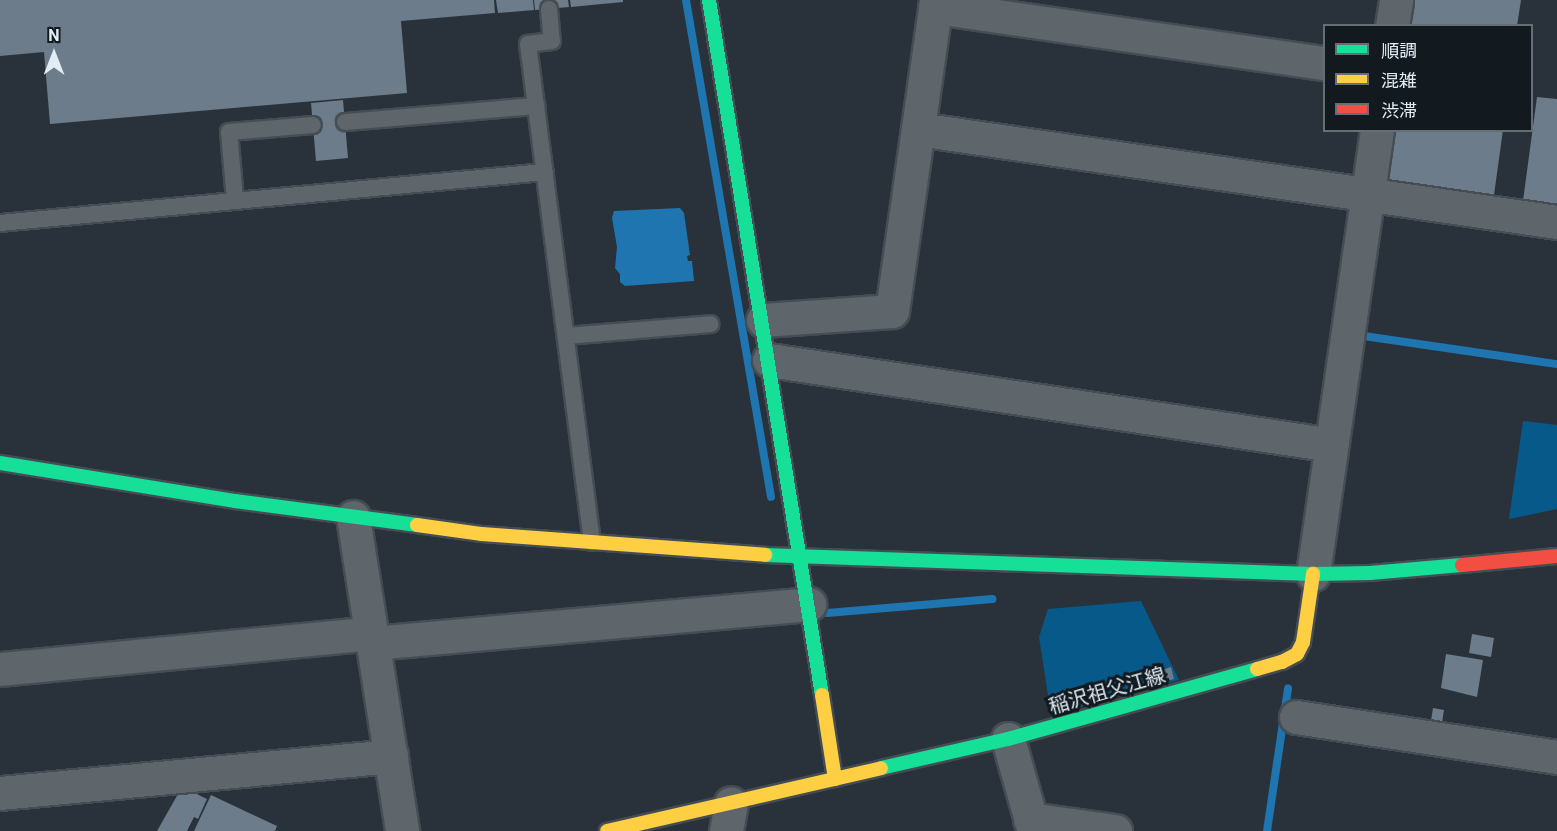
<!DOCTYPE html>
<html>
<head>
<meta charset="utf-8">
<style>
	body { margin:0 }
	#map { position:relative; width:1557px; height:831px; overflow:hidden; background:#29323a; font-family:Roboto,"Noto Sans JP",sans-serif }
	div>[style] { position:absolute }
	.green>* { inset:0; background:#065989 }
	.water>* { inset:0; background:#1e75af }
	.stream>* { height:8px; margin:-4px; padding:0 4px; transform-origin:4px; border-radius:4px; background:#1e75af }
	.building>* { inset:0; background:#6c7c8a }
	.roads { filter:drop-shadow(2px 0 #444d53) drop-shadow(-2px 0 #444d53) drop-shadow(0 2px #444d53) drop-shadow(0 -2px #444d53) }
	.lane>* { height:16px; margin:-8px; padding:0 8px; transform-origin:8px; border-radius:8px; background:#5e656b }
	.street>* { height:33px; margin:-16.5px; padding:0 16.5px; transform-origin:16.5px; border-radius:16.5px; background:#5e656b }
	.fast>* { height:14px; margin:-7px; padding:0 7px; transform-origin:7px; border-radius:7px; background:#16e098 }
	.slow>* { height:14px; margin:-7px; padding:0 7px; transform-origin:7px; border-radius:7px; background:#ffcf43 }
	.jam>* { height:14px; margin:-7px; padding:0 7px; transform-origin:7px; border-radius:7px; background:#f24e42 }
	span { translate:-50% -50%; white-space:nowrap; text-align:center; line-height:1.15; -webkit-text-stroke:6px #121a20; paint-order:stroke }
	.street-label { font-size:20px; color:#e1ecf5 }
	.legend { position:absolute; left:1323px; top:24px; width:210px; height:108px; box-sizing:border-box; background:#121a20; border:2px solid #656e75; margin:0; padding:8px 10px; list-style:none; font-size:18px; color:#e1ecf5 }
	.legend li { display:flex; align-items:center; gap:12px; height:30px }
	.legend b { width:30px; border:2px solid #656e75 }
	.north { position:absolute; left:24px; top:24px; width:60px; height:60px; -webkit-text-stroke:4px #121a20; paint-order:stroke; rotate:0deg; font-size:16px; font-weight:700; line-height:24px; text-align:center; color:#e1ecf5 }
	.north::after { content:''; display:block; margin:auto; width:21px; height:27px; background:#e1ecf5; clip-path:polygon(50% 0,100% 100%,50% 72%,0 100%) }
</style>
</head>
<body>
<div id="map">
	<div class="green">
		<i style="clip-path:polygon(1523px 421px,1557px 425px,1557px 509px,1509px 519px)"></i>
		<i style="clip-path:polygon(1141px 601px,1179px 680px,1051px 715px,1039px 637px,1048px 609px)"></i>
	</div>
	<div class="water">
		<i style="clip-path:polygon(680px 208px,684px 213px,690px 255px,687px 256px,688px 261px,692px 261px,694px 281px,625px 286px,620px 282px,620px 274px,615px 268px,617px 247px,612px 218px,614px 211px)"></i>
	</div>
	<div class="stream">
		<i style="left:686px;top:0;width:504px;rotate:80.29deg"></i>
		<i style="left:1357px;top:335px;width:202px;rotate:8.3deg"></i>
		<i style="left:827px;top:613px;width:166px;rotate:-4.8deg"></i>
		<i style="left:1267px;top:831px;width:144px;rotate:-81.6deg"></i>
	</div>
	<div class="building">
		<i style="clip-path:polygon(0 0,494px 0,495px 13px,401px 21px,407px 93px,50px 124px,44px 52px,0 56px)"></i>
		<i style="clip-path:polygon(496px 0,533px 0,534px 10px,498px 13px)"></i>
		<i style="clip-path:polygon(534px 0,568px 0,569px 7px,535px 10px)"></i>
		<i style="clip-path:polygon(570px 0,623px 0,623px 2px,571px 7px)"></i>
		<i style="clip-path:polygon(1405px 0,1521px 0,1517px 26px,1402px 26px)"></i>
		<i style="clip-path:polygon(1537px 97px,1557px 99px,1557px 213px,1522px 208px)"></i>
		<i style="clip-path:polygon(343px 100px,348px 158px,316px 161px,311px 103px)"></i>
		<i style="clip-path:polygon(1388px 130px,1503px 130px,1493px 202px,1380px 186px)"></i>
		<i style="clip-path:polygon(1472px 634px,1494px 638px,1491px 657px,1469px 653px)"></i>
		<i style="clip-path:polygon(1446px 654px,1483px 660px,1477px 697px,1441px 688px)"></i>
		<i style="clip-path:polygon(1171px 667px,1174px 679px,1159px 683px,1156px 672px)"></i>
		<i style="clip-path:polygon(1433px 708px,1444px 710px,1442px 723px,1431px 721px)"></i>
		<i style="clip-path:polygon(182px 787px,207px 799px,198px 819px,194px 817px,187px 831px,157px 831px)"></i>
		<i style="clip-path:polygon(211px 795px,277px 826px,275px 831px,194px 831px)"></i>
	</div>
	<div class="roads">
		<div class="lane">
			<i style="left:549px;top:9px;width:32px;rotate:85deg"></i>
			<i style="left:552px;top:41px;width:24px;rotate:173deg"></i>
			<i style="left:528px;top:44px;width:502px;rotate:82.68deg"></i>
			<i style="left:345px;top:122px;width:192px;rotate:-4.8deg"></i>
			<i style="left:235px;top:200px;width:68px;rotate:-95deg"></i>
			<i style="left:229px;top:132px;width:84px;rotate:-4.8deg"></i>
			<i style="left:0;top:223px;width:547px;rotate:-5.35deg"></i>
			<i style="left:566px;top:336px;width:145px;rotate:-4.7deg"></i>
		</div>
		<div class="street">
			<i style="left:935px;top:7px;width:393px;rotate:8.2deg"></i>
			<i style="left:1392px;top:26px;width:26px;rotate:-81deg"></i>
			<i style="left:918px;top:129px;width:646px;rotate:8.28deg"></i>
			<i style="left:763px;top:320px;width:129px;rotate:-4deg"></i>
			<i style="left:892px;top:311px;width:314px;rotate:-81.9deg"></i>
			<i style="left:769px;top:360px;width:569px;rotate:8.59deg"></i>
			<i style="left:353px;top:517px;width:318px;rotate:81.1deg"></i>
			<i style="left:1313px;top:574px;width:449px;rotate:-81.8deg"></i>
			<i style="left:373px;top:643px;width:438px;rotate:-5.1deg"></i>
			<i style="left:0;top:669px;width:373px;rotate:-5.5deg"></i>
			<i style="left:1296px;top:717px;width:264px;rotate:8.7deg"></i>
			<i style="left:1008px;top:739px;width:96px;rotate:74.2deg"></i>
			<i style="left:0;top:793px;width:393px;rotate:-5.4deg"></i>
			<i style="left:1030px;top:819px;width:86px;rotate:8deg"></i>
			<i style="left:726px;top:831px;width:28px;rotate:-80deg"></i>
		</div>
		<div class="fast">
			<i style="left:709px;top:0;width:704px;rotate:80.77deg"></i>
			<i style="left:0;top:463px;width:238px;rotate:9.2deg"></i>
			<i style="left:235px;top:501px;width:184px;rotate:7.5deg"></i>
			<i style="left:765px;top:555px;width:548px;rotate:1.99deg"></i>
			<i style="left:1313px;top:574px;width:57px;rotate:-1deg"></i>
			<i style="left:1370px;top:573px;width:92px;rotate:-5deg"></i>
			<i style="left:881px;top:768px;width:130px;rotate:-12.9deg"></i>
			<i style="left:1008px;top:739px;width:259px;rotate:-15.7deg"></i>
		</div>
		<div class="slow">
			<i style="left:417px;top:525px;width:66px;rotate:7.9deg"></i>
			<i style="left:482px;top:534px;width:284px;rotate:4.2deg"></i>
			<i style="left:1257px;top:669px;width:26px;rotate:-16deg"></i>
			<i style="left:1282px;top:662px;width:17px;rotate:-28deg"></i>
			<i style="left:1297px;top:654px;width:13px;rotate:-63deg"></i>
			<i style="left:1303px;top:642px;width:69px;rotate:-81.6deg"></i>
			<i style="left:822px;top:695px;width:85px;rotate:81.2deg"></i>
			<i style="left:607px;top:831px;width:281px;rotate:-12.9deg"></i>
		</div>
		<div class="jam">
			<i style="left:1462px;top:565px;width:95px;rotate:-5.4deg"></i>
		</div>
	</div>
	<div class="street-label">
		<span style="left:1107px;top:691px;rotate:-16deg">稲沢祖父江線</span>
	</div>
	<ul class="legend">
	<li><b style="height:8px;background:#16e098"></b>順調</li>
	<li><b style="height:8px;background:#ffcf43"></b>混雑</li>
	<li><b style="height:8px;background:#f24e42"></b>渋滞</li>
	</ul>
	<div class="north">N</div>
</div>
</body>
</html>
